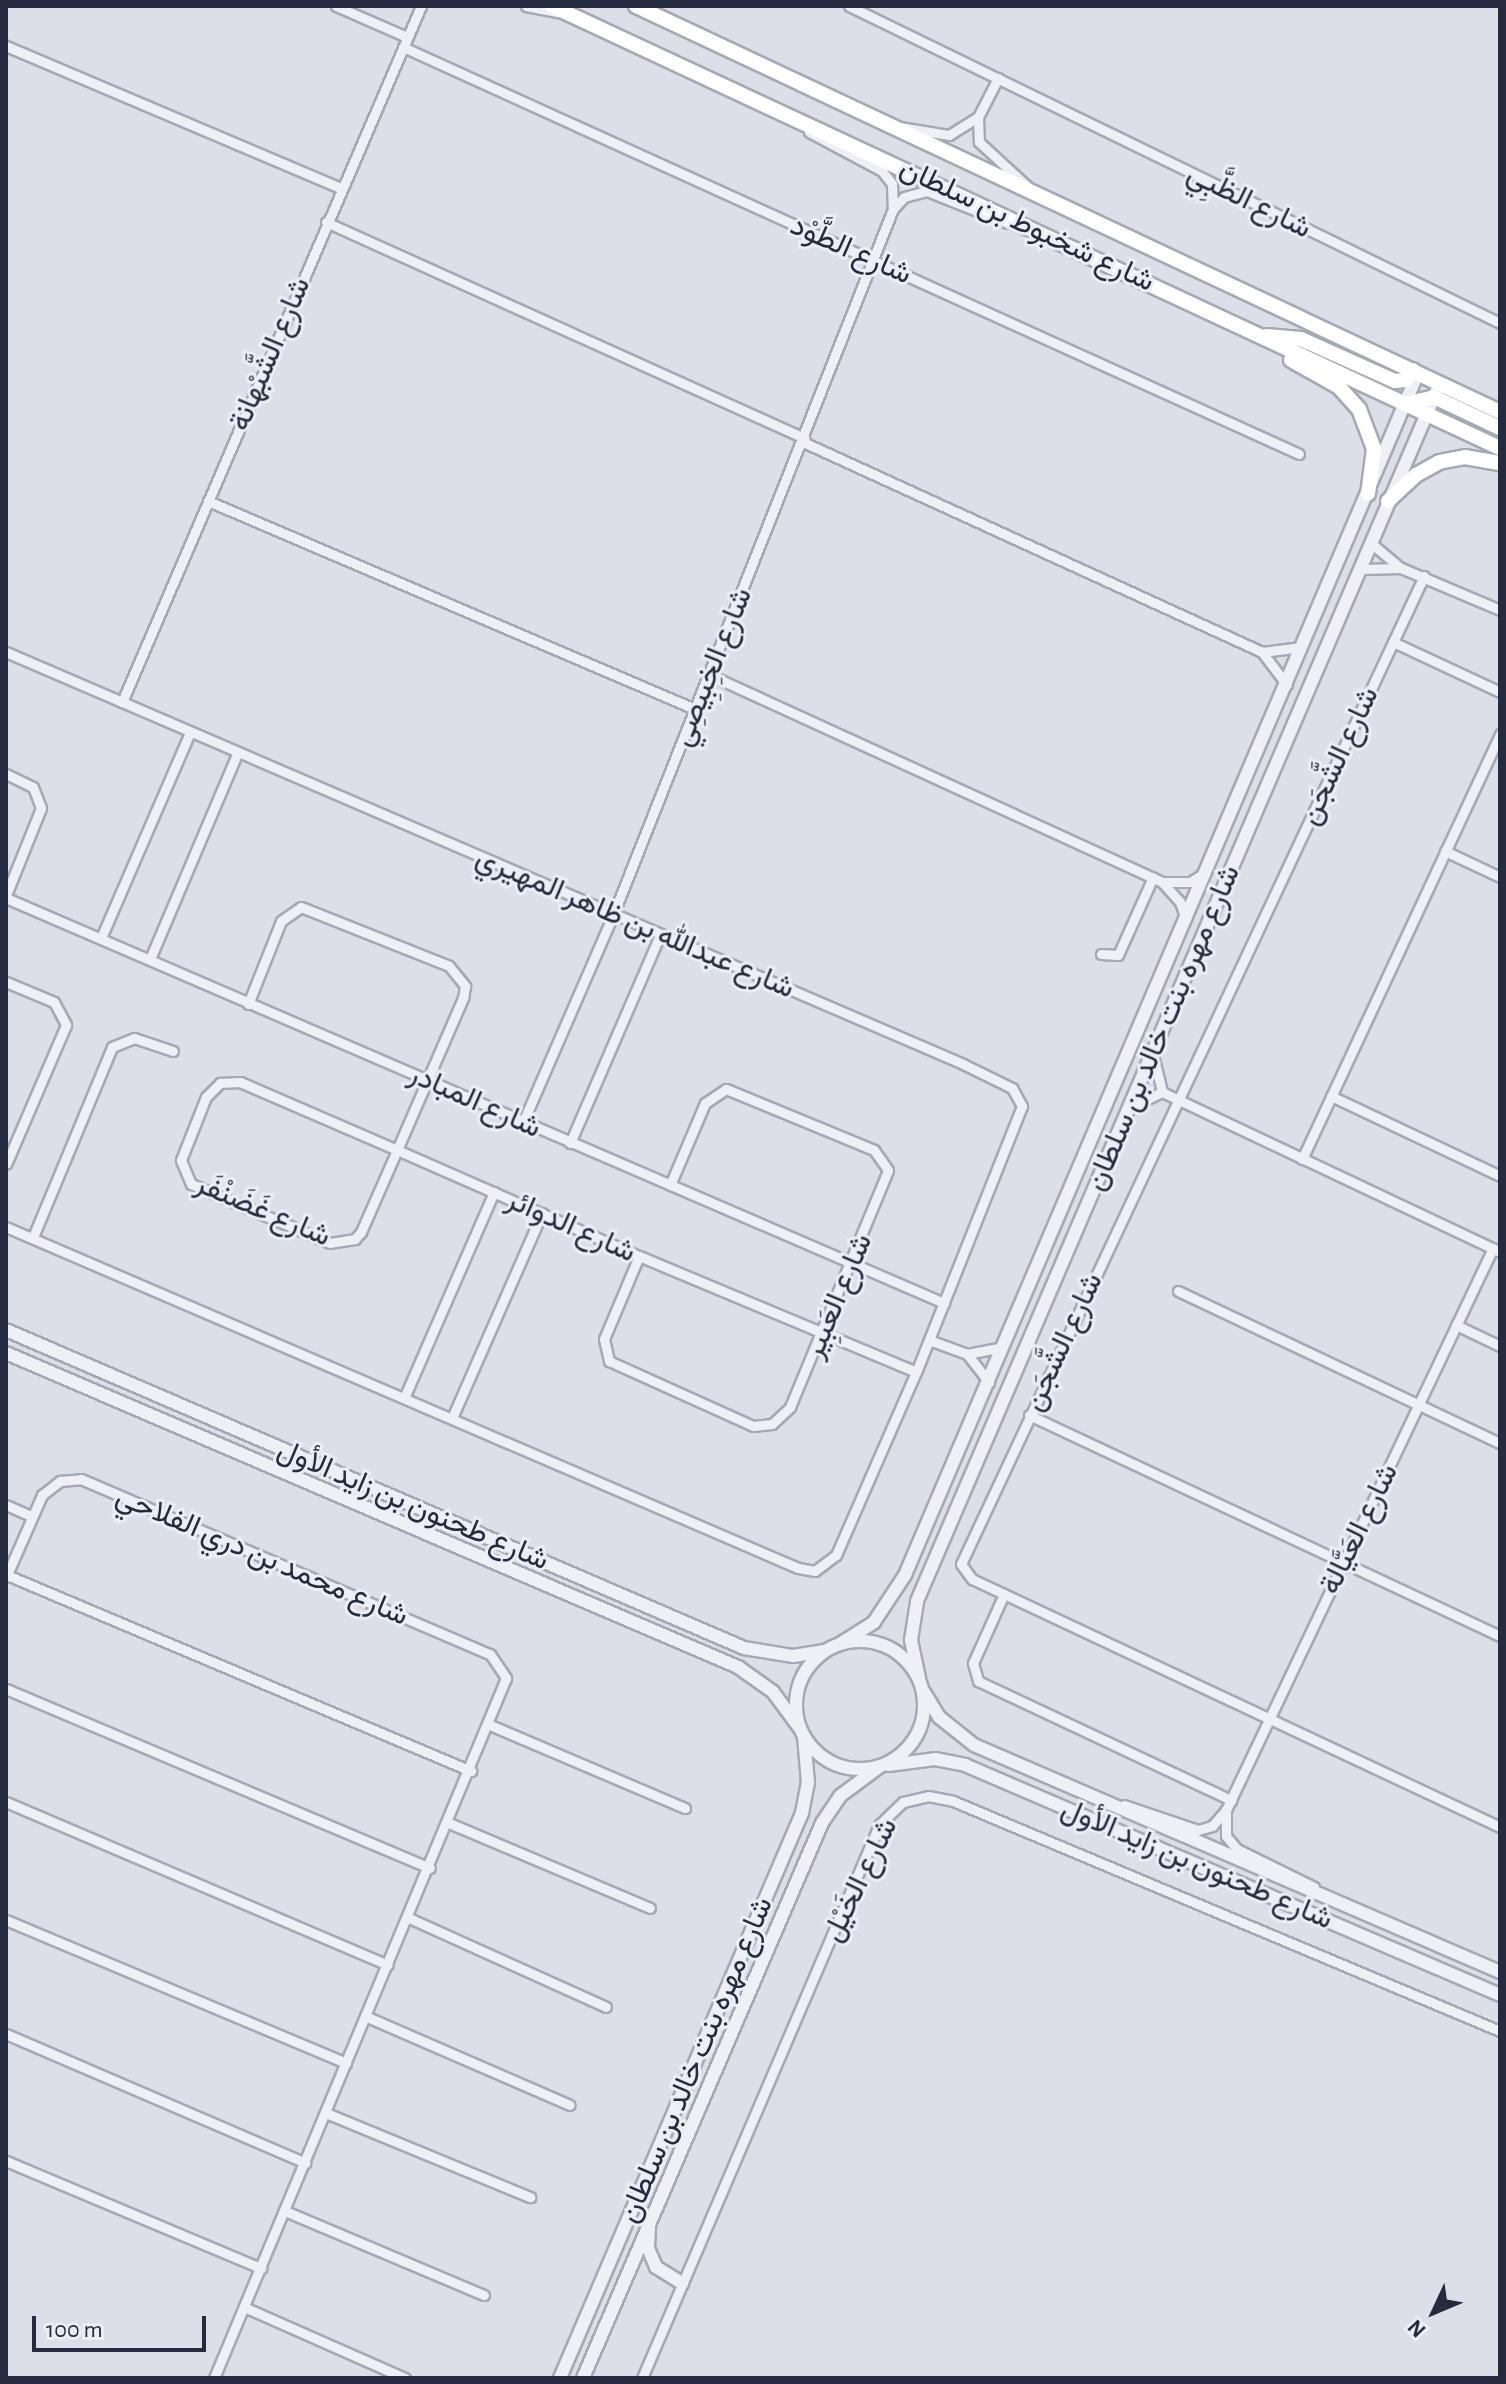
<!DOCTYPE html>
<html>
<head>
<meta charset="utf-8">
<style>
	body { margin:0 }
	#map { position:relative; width:1506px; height:2384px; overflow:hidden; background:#dcdfe7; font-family:"Alegreya Sans",Vazirmatn,sans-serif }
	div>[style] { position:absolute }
	.roads { filter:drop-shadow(2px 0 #a5a9b4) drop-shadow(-2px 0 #a5a9b4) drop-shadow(0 2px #a5a9b4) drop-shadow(0 -2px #a5a9b4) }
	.minor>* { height:9px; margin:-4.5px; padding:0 4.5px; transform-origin:4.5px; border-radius:4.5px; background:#eef0f5 }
	.tertiary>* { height:12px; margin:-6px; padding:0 6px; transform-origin:6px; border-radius:6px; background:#eef0f5 }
	.tertiary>.ring { margin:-6px; padding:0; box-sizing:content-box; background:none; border:12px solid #eef0f5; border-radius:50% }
	.primary>* { height:14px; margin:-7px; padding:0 7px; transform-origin:7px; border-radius:7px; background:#fff }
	span { translate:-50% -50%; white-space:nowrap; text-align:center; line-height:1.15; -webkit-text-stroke:6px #ebeef5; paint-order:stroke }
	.street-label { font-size:30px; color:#252b3e }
	.frame { position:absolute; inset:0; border:8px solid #252b3e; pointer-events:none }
	.north { position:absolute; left:1394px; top:2272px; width:80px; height:80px; -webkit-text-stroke:6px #ebeef5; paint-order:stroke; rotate:226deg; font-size:22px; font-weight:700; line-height:32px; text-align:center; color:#252b3e }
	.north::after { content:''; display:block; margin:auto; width:28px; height:36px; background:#252b3e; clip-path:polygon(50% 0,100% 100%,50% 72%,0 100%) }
	.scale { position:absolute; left:32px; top:2316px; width:174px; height:36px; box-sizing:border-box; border:4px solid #252b3e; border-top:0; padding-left:10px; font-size:24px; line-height:28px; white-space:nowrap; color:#252b3e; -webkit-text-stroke:6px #ebeef5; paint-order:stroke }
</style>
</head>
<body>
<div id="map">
	<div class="roads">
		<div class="minor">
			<i style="left:336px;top:6px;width:77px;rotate:23.6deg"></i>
			<i style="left:526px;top:6px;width:33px;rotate:11deg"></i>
			<i style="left:849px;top:6px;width:724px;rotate:25.96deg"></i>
			<i style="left:6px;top:46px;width:364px;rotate:23deg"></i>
			<i style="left:403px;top:47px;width:984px;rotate:24.43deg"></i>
			<i style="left:998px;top:78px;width:44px;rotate:117.1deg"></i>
			<i style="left:978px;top:117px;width:25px;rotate:88deg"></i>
			<i style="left:979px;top:142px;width:67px;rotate:42.6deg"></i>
			<i style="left:900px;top:127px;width:50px;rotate:9.3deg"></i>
			<i style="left:949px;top:135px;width:34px;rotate:-32deg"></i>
			<i style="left:809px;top:132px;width:83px;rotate:28.1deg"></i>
			<i style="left:882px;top:171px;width:16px;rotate:52deg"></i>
			<i style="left:892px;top:184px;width:25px;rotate:88deg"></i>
			<i style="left:326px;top:222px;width:525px;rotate:24.32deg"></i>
			<i style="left:803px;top:442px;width:505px;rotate:24.58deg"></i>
			<i style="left:1262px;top:652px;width:41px;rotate:52.9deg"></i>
			<i style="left:208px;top:501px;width:530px;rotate:23.13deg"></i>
			<i style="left:1372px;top:544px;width:38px;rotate:40deg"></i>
			<i style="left:1361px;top:569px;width:40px;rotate:-1.4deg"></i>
			<i style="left:1401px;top:568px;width:108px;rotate:23deg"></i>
			<i style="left:1424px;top:576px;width:1091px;rotate:115.11deg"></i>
			<i style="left:961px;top:1564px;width:19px;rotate:54deg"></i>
			<i style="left:972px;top:1579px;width:583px;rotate:25.16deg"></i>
			<i style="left:1393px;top:642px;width:118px;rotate:25deg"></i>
			<i style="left:6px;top:652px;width:1042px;rotate:23.29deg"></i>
			<i style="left:963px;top:1064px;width:55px;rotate:26.1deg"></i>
			<i style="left:1012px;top:1088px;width:21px;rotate:61deg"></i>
			<i style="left:1022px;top:1106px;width:286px;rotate:111.7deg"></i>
			<i style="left:916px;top:1372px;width:200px;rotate:113.6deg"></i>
			<i style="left:836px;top:1555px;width:26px;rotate:143deg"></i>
			<i style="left:815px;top:1571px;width:17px;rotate:-170deg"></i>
			<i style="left:798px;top:1568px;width:862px;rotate:-156.71deg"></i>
			<i style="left:1262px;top:652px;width:40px;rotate:-7.1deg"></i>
			<i style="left:710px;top:675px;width:497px;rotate:24.6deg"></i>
			<i style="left:1162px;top:882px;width:27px;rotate:48deg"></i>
			<i style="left:1180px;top:902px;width:18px;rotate:71deg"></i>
			<i style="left:122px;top:702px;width:758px;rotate:-66.75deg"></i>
			<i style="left:6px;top:774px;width:30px;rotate:26deg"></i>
			<i style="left:33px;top:787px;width:22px;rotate:69deg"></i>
			<i style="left:41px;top:808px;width:94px;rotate:111.9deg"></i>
			<i style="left:1445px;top:851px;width:61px;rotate:25.3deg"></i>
			<i style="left:1165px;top:882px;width:25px"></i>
			<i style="left:1190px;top:882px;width:15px;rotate:-32deg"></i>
			<i style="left:6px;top:898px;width:1022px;rotate:23.35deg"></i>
			<i style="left:101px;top:938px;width:224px;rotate:-66.6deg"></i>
			<i style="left:1101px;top:954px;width:17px;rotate:3deg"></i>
			<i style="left:1118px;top:955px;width:85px;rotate:-65.8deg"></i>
			<i style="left:150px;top:959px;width:225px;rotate:-67deg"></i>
			<i style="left:6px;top:982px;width:52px;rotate:22.6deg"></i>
			<i style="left:54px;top:1002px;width:26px;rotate:62deg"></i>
			<i style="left:66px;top:1025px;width:151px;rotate:113.3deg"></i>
			<i style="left:248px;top:1004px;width:89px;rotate:-68.3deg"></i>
			<i style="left:281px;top:921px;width:24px;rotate:-35deg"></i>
			<i style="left:301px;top:907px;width:159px;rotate:21.7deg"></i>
			<i style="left:449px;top:966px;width:26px;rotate:51deg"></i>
			<i style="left:465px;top:986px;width:12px;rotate:99deg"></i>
			<i style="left:463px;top:998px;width:166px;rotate:113.5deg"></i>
			<i style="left:397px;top:1150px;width:90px;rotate:113.7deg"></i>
			<i style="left:361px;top:1232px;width:9px;rotate:131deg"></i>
			<i style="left:355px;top:1239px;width:25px;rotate:171deg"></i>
			<i style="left:330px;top:1243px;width:151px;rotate:-157deg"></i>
			<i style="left:191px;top:1184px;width:26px;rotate:-113deg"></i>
			<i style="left:181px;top:1160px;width:68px;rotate:-68.4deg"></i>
			<i style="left:206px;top:1097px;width:20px;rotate:-45deg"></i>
			<i style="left:220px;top:1083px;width:20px;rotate:-3deg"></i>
			<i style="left:240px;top:1082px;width:171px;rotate:23.4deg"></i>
			<i style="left:397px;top:1150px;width:264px;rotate:23.7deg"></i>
			<i style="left:639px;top:1256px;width:300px;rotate:22.7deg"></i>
			<i style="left:1153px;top:1055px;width:38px;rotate:76deg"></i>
			<i style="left:1162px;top:1092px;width:374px;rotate:25.3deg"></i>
			<i style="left:1331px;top:1096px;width:187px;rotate:25.3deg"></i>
			<i style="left:1129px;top:1108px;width:37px;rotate:-26deg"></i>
			<i style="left:523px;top:1122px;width:226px;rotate:-66.5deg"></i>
			<i style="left:613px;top:915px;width:759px;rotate:-68.37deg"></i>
			<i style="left:893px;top:209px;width:16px;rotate:-47deg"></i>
			<i style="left:904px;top:197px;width:24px;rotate:-15deg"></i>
			<i style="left:927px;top:191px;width:86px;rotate:21.8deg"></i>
			<i style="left:570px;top:1143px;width:227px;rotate:-66.6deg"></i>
			<i style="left:1302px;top:1159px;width:469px;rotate:-65deg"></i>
			<i style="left:33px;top:1237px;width:206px;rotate:-67.4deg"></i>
			<i style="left:112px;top:1047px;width:24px;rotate:-22deg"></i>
			<i style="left:134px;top:1038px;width:41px;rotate:18.4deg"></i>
			<i style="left:639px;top:1256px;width:90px;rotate:112.9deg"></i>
			<i style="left:604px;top:1339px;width:23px;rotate:77deg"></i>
			<i style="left:609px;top:1361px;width:158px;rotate:24.3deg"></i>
			<i style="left:753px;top:1426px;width:19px;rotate:-6deg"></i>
			<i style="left:772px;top:1424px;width:25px;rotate:-43deg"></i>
			<i style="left:790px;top:1407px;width:256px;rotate:-67.5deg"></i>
			<i style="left:888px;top:1170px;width:24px;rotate:-125deg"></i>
			<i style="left:874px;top:1150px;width:160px;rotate:-157.6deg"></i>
			<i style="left:726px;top:1089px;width:25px;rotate:146deg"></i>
			<i style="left:705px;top:1103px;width:89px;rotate:113.1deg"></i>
			<i style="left:1178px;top:1291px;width:356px;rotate:25.3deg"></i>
			<i style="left:1456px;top:1325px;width:49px;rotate:25.5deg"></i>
			<i style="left:929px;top:1340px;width:40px;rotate:20.2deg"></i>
			<i style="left:967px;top:1354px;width:36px;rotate:-11deg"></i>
			<i style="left:967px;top:1354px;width:36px;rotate:52deg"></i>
			<i style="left:404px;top:1398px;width:225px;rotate:-66.4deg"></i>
			<i style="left:1029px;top:1415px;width:520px;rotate:25.14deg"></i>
			<i style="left:452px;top:1418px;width:224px;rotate:-66.3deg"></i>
			<i style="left:6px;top:1505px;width:27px;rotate:24deg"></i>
			<i style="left:7px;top:1575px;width:504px;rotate:22.9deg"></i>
			<i style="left:6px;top:1577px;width:90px;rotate:-66.3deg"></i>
			<i style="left:42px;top:1495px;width:23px;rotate:-38deg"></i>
			<i style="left:60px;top:1481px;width:21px;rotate:-5deg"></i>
			<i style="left:81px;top:1479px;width:445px;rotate:23.2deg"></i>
			<i style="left:490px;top:1654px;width:29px;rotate:56deg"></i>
			<i style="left:506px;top:1678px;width:758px;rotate:112.64deg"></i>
			<i style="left:1004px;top:1594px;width:76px;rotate:114.2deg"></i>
			<i style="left:973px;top:1663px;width:19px;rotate:74deg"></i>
			<i style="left:978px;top:1681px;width:280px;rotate:25.2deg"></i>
			<i style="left:6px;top:1689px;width:460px;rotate:22.9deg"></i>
			<i style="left:490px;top:1725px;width:212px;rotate:23.1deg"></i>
			<i style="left:6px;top:1802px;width:415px;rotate:23.1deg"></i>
			<i style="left:1124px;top:1805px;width:78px;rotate:18.7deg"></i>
			<i style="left:1198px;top:1830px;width:15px;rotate:-16deg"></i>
			<i style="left:1212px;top:1826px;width:21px;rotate:-49deg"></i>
			<i style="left:1226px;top:1810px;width:622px;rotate:-64.59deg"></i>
			<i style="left:1226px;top:1810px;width:26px;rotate:90deg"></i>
			<i style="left:1226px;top:1836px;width:17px;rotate:50deg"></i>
			<i style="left:1237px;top:1849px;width:86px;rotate:26.3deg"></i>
			<i style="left:449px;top:1823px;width:218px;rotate:22.9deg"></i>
			<i style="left:409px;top:1918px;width:216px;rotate:24.3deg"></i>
			<i style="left:6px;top:1920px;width:369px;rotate:22.8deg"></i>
			<i style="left:365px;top:2016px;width:223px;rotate:23.5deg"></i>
			<i style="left:6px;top:2034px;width:326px;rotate:23.3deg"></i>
			<i style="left:326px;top:2113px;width:221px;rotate:22.4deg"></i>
			<i style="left:6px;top:2161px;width:277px;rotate:22.8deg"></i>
			<i style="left:285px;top:2211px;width:216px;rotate:22.9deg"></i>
			<i style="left:244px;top:2307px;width:176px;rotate:23.8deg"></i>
			<i style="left:642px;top:2378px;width:602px;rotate:-66.8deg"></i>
			<i style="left:879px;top:1825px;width:33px;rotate:-44deg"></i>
			<i style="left:903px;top:1802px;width:26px;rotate:-13deg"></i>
			<i style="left:928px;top:1796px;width:25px;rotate:11deg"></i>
			<i style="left:953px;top:1801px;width:593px;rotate:22.81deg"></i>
		</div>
		<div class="tertiary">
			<i style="left:6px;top:1330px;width:804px;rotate:23.31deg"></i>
			<i style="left:744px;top:1648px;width:50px;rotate:9.3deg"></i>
			<i style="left:793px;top:1656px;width:32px;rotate:-9deg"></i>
			<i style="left:6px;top:1353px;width:797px;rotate:23.22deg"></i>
			<i style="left:738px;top:1667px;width:43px;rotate:35.5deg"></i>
			<i style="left:773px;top:1692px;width:44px;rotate:53.4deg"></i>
			<i class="ring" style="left:796px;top:1641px;width:116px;height:116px"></i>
			<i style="left:841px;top:1643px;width:39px;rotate:-32deg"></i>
			<i style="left:874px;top:1622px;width:56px;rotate:-56.6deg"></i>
			<i style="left:905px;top:1575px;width:1307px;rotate:-66.89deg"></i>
			<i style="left:919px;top:1678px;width:39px;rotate:-102deg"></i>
			<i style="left:911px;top:1640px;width:39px;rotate:-81deg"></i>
			<i style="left:917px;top:1601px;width:1318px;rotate:-66.76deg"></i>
			<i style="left:924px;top:1692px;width:29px;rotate:59deg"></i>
			<i style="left:939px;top:1717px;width:45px;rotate:38.7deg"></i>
			<i style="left:974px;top:1745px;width:573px;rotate:23.34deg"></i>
			<i style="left:889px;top:1765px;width:46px;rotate:-7.4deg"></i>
			<i style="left:935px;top:1759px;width:31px;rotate:11deg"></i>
			<i style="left:965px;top:1765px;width:582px;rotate:23.26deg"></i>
			<i style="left:649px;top:2228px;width:20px;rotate:93deg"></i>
			<i style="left:648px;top:2248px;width:21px;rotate:67deg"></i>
			<i style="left:656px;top:2267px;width:31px;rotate:32deg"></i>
			<i style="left:560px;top:2378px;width:615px;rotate:-66.81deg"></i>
			<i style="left:802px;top:1813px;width:31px;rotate:-79deg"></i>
			<i style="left:808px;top:1783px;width:47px;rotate:-94.9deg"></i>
			<i style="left:583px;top:2378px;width:604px;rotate:-66.7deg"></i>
			<i style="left:822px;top:1823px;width:32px;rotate:-56deg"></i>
			<i style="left:840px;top:1796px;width:49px;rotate:-36.6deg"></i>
		</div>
		<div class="primary">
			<i style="left:552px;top:6px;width:1046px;rotate:25deg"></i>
			<i style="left:636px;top:6px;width:955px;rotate:25.17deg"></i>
			<i style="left:1266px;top:336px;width:35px;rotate:5deg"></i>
			<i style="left:1301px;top:339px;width:103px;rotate:24.1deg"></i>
			<i style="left:1395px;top:381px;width:11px;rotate:-5deg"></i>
			<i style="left:1406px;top:380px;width:12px;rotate:-55deg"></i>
			<i style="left:1291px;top:360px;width:55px;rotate:29.4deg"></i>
			<i style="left:1339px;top:387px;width:30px;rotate:48deg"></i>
			<i style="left:1359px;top:409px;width:43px;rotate:69.4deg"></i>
			<i style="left:1374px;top:449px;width:45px;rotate:97.6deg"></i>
			<i style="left:1406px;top:404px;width:29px;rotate:-14deg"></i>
			<i style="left:1434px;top:397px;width:73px;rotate:25.2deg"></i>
			<i style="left:1388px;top:501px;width:38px;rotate:-43deg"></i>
			<i style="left:1416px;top:475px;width:26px;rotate:-29deg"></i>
			<i style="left:1439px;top:462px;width:26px;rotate:-11deg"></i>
			<i style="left:1465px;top:457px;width:36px;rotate:10deg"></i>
		</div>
	</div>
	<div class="street-label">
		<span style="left:1249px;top:201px;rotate:26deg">شارع الظَّبِي</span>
		<span style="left:1027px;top:225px;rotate:25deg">شارع شخبوط بن سلطان</span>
		<span style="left:851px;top:250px;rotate:24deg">شارع الطَّوْد</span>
		<span style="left:270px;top:354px;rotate:-67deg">شارع الشَّبْهانة</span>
		<span style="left:712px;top:667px;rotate:-68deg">شارع الخِبِيصِي</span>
		<span style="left:1339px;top:756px;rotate:-65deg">شارع الشَّجَن</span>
		<span style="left:635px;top:923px;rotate:23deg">شارع عبدالله بن ظاهر المهيري</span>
		<span style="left:1163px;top:1028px;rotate:-67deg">شارع مهره بنت خالد بن سلطان</span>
		<span style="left:475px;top:1101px;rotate:24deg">شارع المبادر</span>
		<span style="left:263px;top:1210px;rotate:23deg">شارع غَضَنْفَر</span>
		<span style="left:571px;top:1226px;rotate:24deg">شارع الدوائر</span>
		<span style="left:838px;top:1296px;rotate:-67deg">شارع العَبِير</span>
		<span style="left:1063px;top:1342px;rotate:-65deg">شارع الشَّجَن</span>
		<span style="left:413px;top:1505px;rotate:23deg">شارع طحنون بن زايد الأول</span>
		<span style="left:1359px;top:1529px;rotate:-64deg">شارع العَيَّالة</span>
		<span style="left:262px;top:1556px;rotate:23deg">شارع محمد بن دري الفلاحي</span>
		<span style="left:1197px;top:1864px;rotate:23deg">شارع طحنون بن زايد الأول</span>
		<span style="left:860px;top:1880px;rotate:-64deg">شارع الخَيْل</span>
		<span style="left:696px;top:2060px;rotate:-67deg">شارع مهره بنت خالد بن سلطان</span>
	</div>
	<div class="frame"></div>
	<div class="north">N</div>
	<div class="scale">100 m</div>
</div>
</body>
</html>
